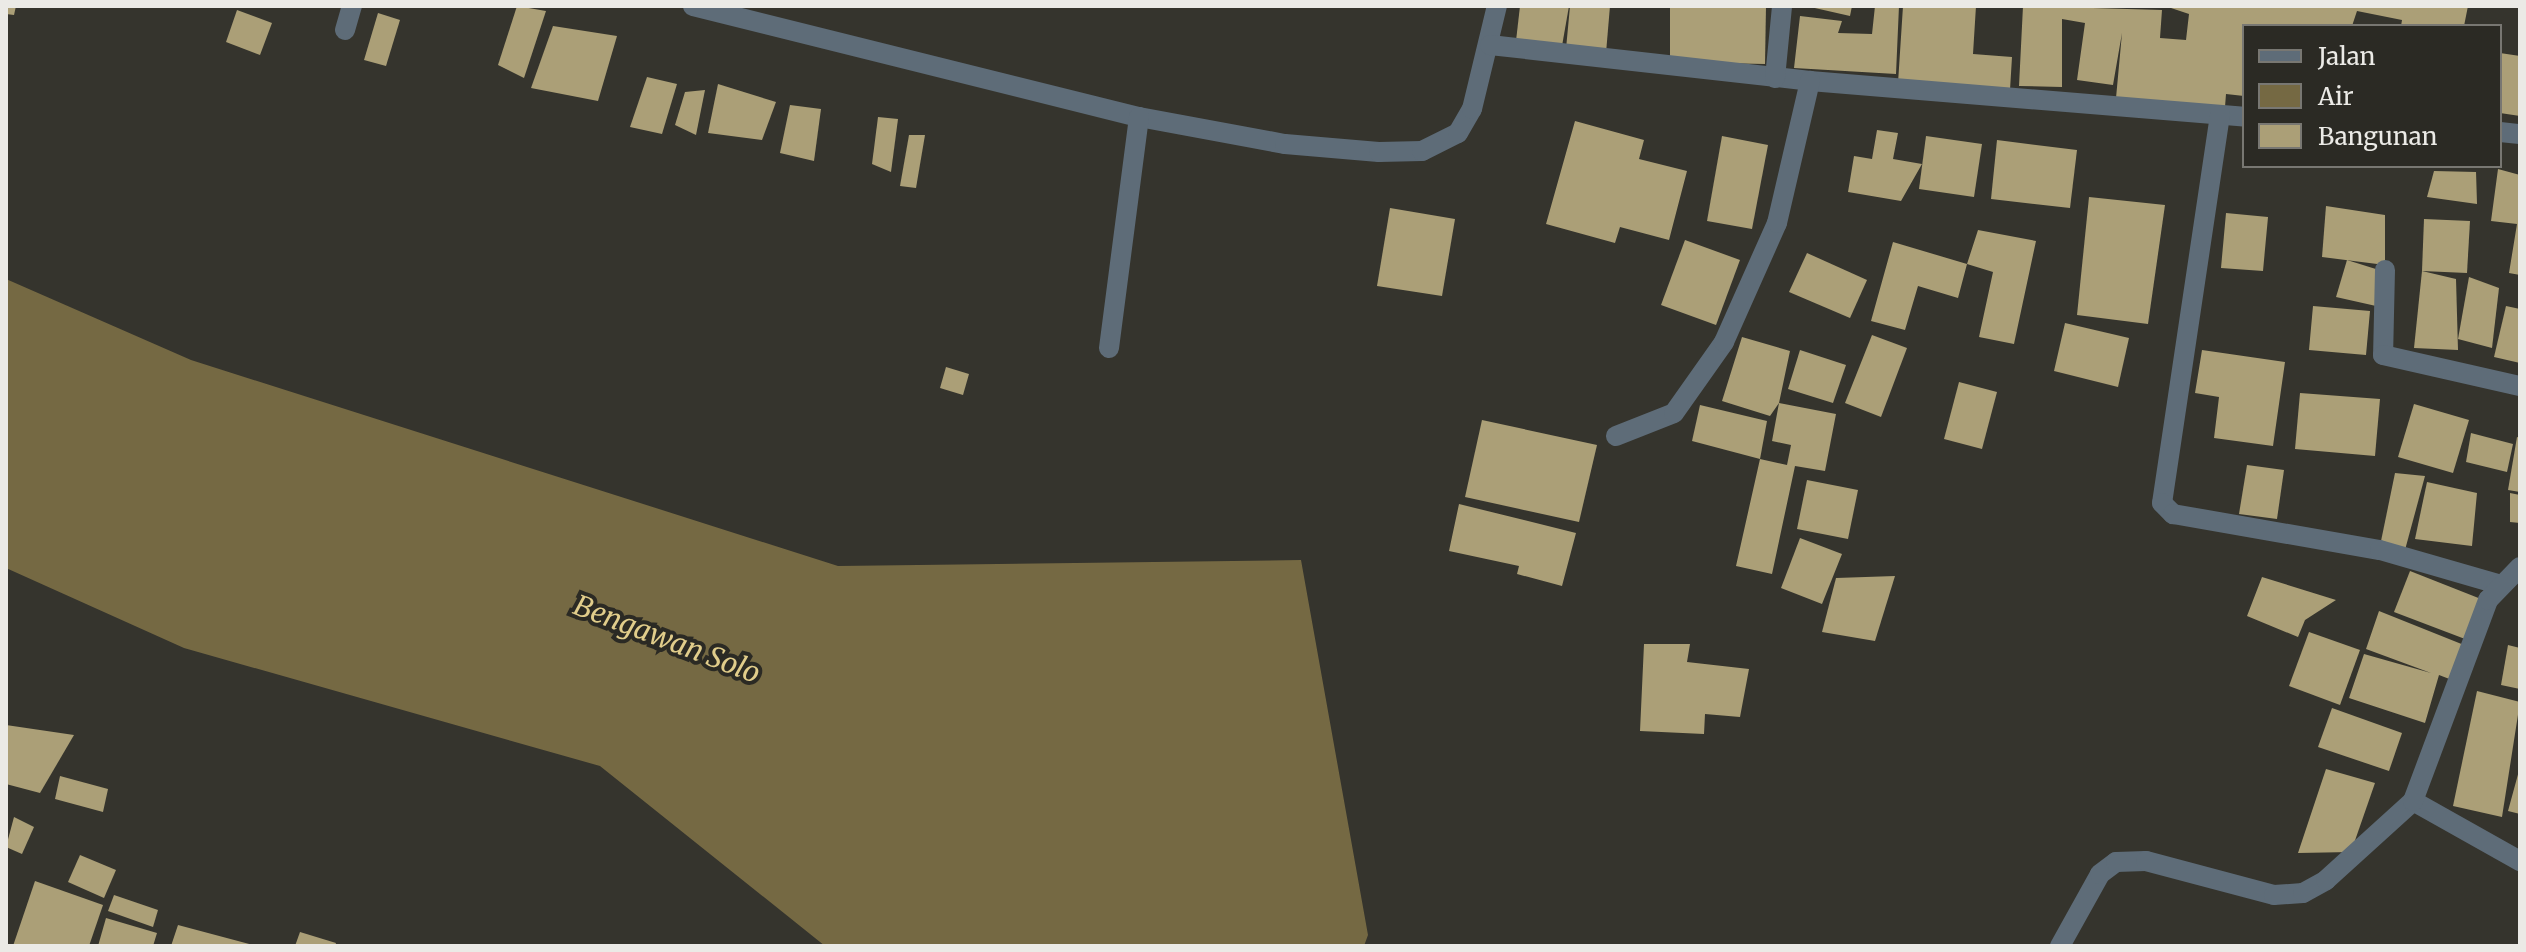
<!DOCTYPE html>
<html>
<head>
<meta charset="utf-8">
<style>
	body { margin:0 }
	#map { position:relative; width:2526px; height:952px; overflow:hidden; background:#35342d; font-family:Merriweather,serif }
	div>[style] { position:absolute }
	.water>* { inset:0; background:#756943 }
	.building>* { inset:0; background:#ab9f77 }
	.minor>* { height:20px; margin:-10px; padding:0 10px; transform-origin:10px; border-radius:10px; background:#5e6c78 }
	span { translate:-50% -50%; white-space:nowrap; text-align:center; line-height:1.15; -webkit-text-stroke:8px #2b2a24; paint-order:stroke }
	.water-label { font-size:28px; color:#e1cd8b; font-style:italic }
	.frame { position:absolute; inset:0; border:8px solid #ebeae6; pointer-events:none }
	.legend { position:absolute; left:2242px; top:24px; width:260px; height:144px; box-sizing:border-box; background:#2b2a24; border:2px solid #787772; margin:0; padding:10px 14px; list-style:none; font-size:24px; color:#ebeae6 }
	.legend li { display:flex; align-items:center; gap:16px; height:40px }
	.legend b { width:40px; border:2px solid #787772 }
</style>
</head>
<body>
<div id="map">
	<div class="water">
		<i style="clip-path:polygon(6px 279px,191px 360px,838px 566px,1301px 560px,1368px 935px,1364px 946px,825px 946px,600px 766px,184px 648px,6px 568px)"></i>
	</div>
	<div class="building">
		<i style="clip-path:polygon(6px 6px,16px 6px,14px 15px,6px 14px)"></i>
		<i style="clip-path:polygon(517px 6px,546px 11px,524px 78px,498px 65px)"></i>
		<i style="clip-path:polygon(1520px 6px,1569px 6px,1562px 46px,1516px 41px)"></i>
		<i style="clip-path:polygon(1570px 6px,1610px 6px,1606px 53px,1566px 49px)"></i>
		<i style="clip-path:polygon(1670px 6px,1766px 6px,1765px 64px,1670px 62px)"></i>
		<i style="clip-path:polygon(1806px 6px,1852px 6px,1850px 16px)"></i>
		<i style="clip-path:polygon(1875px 6px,1899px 6px,1896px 74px,1794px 68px,1800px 16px,1842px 21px,1838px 33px,1872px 34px)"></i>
		<i style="clip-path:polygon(1903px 6px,1976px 6px,1973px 54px,2012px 57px,2010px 90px,1898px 83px)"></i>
		<i style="clip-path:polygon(2023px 6px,2162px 10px,2160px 38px,2186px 40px,2189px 14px,2165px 6px,2468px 6px,2464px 26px,2401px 26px,2402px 20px,2357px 11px,2352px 26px,2244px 26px,2244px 96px,2226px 94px,2225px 107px,2116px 98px,2122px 33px,2113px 85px,2077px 80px,2085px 23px,2062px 19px,2062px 87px,2019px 86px)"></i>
		<i style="clip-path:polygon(237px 10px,272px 23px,260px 55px,226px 42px)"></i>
		<i style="clip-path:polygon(378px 13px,400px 20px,386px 66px,364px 60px)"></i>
		<i style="clip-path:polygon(553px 26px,617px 36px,598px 101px,531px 88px)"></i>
		<i style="clip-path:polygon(2500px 53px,2520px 56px,2520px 116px,2500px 113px)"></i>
		<i style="clip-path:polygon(647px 77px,677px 84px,662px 134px,630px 127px)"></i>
		<i style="clip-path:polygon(718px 84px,776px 102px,762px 140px,708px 133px)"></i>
		<i style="clip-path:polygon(705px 90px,696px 135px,675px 125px,685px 92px)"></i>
		<i style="clip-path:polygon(790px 105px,821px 109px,814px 161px,780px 153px)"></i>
		<i style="clip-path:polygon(878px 117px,898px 119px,891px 172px,872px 164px)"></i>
		<i style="clip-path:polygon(1575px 121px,1644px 140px,1639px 159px,1687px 171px,1669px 240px,1620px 227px,1615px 243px,1546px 224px)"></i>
		<i style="clip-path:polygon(1877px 130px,1898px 133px,1893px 159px,1922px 164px,1901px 201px,1848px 192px,1854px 156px,1872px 159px)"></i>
		<i style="clip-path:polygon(909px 135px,925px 135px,916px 188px,900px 186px)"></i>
		<i style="clip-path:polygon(1722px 136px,1768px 145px,1752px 229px,1707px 221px)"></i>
		<i style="clip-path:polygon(1926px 136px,1982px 144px,1974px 197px,1919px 189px)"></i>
		<i style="clip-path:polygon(1997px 140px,2077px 150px,2070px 208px,1991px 199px)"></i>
		<i style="clip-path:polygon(2498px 169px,2520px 175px,2520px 275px,2509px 273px,2517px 224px,2491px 221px)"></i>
		<i style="clip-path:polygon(2434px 171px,2476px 172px,2477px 204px,2427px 197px)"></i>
		<i style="clip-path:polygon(2089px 197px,2165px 205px,2148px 324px,2077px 315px)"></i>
		<i style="clip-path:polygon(2326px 206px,2385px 215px,2385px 265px,2322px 257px)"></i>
		<i style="clip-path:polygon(1390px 208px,1455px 219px,1442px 296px,1377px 286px)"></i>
		<i style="clip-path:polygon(2226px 213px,2268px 217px,2263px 271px,2221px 268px)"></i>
		<i style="clip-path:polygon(2424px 219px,2470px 221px,2467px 273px,2422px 271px)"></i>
		<i style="clip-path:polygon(1978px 230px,2036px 241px,2014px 344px,1979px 337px,1993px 272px,1967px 264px)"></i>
		<i style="clip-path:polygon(1685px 240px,1740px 260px,1716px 325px,1661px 305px)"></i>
		<i style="clip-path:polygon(1893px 242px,1967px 264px,1958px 298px,1918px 286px,1905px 330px,1871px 321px)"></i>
		<i style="clip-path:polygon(1807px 253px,1867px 280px,1850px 318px,1789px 292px)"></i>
		<i style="clip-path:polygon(2347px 260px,2379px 270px,2376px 306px,2336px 297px)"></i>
		<i style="clip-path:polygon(2422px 271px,2456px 279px,2458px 350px,2414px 348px)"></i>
		<i style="clip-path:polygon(2469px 277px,2499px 288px,2492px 348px,2458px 339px)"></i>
		<i style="clip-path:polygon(2313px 306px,2370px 311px,2366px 355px,2309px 350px)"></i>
		<i style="clip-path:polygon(2506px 306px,2520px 309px,2520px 363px,2494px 357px)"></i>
		<i style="clip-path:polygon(2065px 323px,2129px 338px,2118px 387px,2054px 371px)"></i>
		<i style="clip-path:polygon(1872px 335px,1907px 348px,1881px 417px,1845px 403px)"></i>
		<i style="clip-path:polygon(1742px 337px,1790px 351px,1779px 403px,1836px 414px,1825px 471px,1795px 466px,1772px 574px,1736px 566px,1760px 459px,1787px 465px,1791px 445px,1772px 441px,1779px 403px,1770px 416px,1722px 401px)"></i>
		<i style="clip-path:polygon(1800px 350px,1846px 365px,1833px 403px,1788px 389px)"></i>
		<i style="clip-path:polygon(2202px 350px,2285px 362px,2273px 446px,2214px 438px,2219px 397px,2195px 393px)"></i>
		<i style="clip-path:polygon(946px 367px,969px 374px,963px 395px,940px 388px)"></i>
		<i style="clip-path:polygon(1959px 382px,1997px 392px,1982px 449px,1944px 439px)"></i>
		<i style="clip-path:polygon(2300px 393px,2380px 399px,2375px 456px,2295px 449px)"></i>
		<i style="clip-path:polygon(2414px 404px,2469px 420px,2453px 473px,2398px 457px)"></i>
		<i style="clip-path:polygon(1700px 405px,1767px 421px,1760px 459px,1692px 441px)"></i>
		<i style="clip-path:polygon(1482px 420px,1597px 445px,1579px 522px,1465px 497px)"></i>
		<i style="clip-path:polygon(2471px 433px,2513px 444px,2507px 472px,2466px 462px)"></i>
		<i style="clip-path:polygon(2517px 437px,2520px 438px,2520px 492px,2508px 490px)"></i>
		<i style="clip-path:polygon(2247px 465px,2284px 470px,2277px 519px,2239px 514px)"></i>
		<i style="clip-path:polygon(2395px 473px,2425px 476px,2405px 550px,2380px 546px)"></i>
		<i style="clip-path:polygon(1807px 480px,1858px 490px,1848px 539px,1797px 529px)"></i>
		<i style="clip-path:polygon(2427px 482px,2477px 493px,2472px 546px,2415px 539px)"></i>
		<i style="clip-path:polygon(2510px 493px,2520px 495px,2520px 523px,2510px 522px)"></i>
		<i style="clip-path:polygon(1459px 504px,1576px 533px,1562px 586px,1517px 574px,1519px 566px,1449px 551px)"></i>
		<i style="clip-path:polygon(1800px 538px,1842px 554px,1822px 604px,1781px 588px)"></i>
		<i style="clip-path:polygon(2410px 571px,2481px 599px,2465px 639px,2394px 612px)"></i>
		<i style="clip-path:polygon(1895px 576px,1875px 641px,1822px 632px,1836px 578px)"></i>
		<i style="clip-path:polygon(2262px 577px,2336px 600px,2305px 620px,2298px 637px,2247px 616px)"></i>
		<i style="clip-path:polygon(2379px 611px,2464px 645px,2452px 680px,2439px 675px,2425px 723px,2349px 698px,2364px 654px,2431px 673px,2366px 649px)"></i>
		<i style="clip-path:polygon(2309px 632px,2360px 650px,2340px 705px,2289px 686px)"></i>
		<i style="clip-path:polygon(1644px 644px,1690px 644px,1687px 662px,1749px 669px,1740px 717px,1705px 714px,1704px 734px,1640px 731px)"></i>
		<i style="clip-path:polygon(2508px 645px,2520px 648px,2520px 689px,2501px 685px)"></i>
		<i style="clip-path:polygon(2477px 691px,2520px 702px,2502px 817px,2453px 806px)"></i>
		<i style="clip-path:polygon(2332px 708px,2402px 733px,2389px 771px,2318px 747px)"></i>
		<i style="clip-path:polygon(6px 725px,74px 735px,40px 793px,6px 784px)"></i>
		<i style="clip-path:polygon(2520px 767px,2520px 814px,2508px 811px)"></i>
		<i style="clip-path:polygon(2326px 769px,2375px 783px,2351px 852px,2298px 853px)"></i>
		<i style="clip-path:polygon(60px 776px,108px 789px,103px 812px,55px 799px)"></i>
		<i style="clip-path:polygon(14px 817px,34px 827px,22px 854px,6px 847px)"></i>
		<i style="clip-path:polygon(80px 855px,116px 870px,104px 898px,68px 882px)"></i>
		<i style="clip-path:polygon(35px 881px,103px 905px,89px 946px,13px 946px)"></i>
		<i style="clip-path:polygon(114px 895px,158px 910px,153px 927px,108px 911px)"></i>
		<i style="clip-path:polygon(106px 918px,157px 933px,153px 946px,98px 946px)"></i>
		<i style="clip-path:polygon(178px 925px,253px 945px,253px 946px,171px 946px)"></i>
		<i style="clip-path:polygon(300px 932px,336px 943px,335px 946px,295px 946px)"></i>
	</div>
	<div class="minor">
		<i style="left:693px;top:6px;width:460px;rotate:14deg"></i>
		<i style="left:1139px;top:117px;width:148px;rotate:10.5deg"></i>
		<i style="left:1285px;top:144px;width:94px;rotate:4.9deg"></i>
		<i style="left:1379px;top:152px;width:43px;rotate:-1.3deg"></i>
		<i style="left:1422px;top:151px;width:40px;rotate:-26.6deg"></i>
		<i style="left:1458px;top:133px;width:28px;rotate:-60deg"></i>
		<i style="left:1472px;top:109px;width:106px;rotate:-76.4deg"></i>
		<i style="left:345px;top:30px;width:25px;rotate:-74deg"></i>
		<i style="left:1490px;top:45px;width:322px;rotate:6.4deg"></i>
		<i style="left:1810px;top:81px;width:435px;rotate:4.7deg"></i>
		<i style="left:1775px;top:78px;width:72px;rotate:-84.4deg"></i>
		<i style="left:2220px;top:115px;width:392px;rotate:98.5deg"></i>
		<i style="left:2162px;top:503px;width:16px;rotate:45deg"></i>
		<i style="left:2173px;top:514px;width:210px;rotate:9.9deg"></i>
		<i style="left:2380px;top:550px;width:123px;rotate:16.1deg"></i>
		<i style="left:2500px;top:132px;width:20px;rotate:6deg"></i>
		<i style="left:2385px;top:270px;width:85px;rotate:91.3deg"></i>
		<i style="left:2383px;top:355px;width:140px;rotate:12.8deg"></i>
		<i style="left:1109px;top:348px;width:233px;rotate:-82.6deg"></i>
		<i style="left:1616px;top:436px;width:62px;rotate:-21.6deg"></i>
		<i style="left:1674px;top:413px;width:87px;rotate:-54.8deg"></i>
		<i style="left:1724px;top:342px;width:130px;rotate:-66deg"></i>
		<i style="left:1777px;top:223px;width:146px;rotate:-76.9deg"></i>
		<i style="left:2413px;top:801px;width:123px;rotate:29.3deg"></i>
		<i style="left:2060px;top:946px;width:82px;rotate:-60.9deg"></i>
		<i style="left:2100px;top:874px;width:20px;rotate:-37deg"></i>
		<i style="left:2116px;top:862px;width:30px;rotate:-2deg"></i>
		<i style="left:2146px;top:861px;width:132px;rotate:14.9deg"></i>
		<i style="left:2274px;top:895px;width:29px;rotate:-4deg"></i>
		<i style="left:2303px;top:893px;width:26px;rotate:-29deg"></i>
		<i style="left:2326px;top:880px;width:118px;rotate:-42.2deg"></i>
		<i style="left:2413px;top:801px;width:215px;rotate:-69.5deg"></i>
		<i style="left:2488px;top:600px;width:46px;rotate:-45.9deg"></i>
	</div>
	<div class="water-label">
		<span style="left:667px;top:639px;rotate:21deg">Bengawan Solo</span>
	</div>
	<div class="frame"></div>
	<ul class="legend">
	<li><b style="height:10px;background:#5e6c78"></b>Jalan</li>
	<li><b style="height:22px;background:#756943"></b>Air</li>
	<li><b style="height:22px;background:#ab9f77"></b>Bangunan</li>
	</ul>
</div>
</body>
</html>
